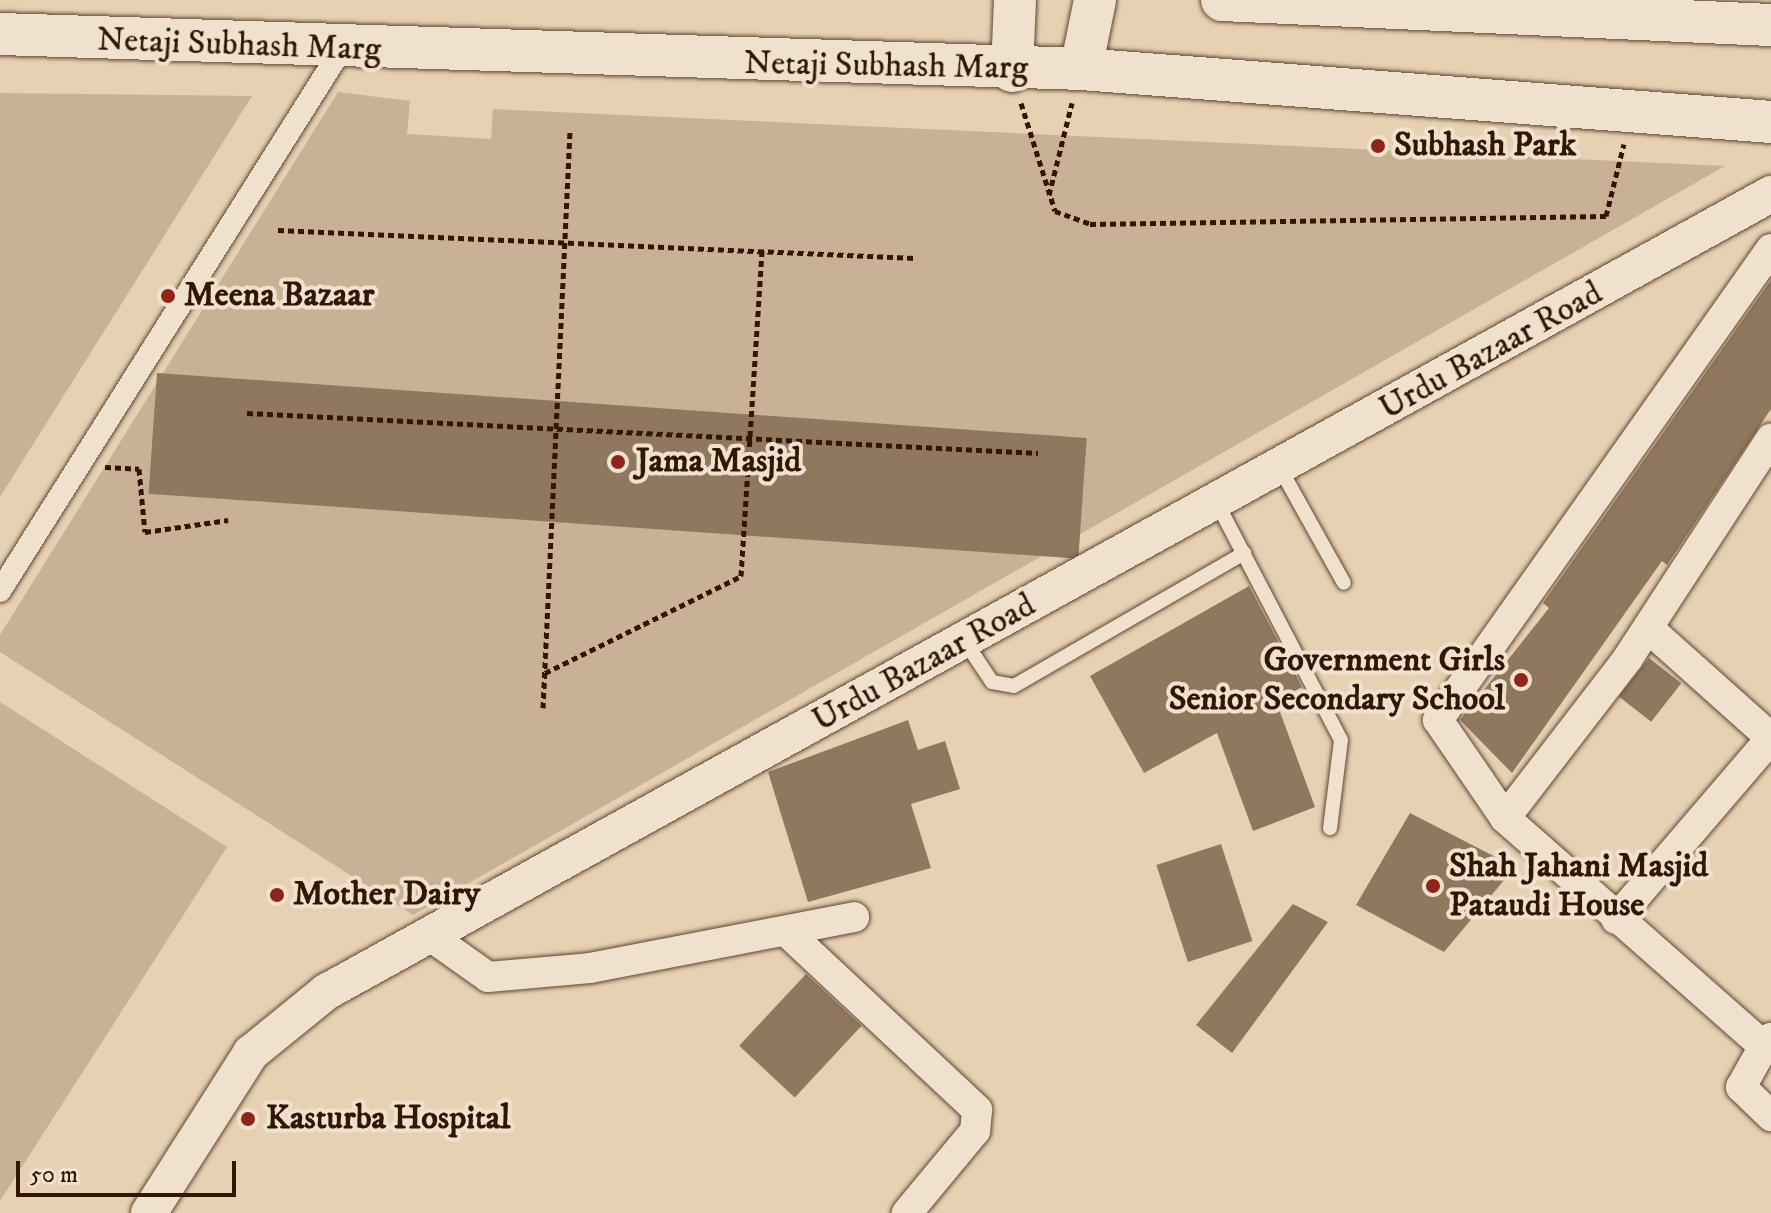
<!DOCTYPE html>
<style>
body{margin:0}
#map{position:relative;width:1771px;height:1213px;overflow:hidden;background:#e6d1b3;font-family:"IM FELL DW Pica",serif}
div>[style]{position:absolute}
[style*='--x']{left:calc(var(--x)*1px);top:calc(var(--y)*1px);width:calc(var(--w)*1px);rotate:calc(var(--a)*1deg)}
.green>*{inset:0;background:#c8b195}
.building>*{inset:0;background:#90785f;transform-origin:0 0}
.path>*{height:5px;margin-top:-2.5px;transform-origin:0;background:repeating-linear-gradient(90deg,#331705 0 6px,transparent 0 10px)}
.roads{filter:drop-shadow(0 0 2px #604630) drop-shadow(0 0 2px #604630)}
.service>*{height:14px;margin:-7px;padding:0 7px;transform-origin:7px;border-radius:7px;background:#efe1ce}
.pedestrian>*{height:22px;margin:-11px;padding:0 11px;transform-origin:11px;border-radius:11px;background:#efe1ce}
.minor>*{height:30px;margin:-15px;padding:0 15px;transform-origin:15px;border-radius:15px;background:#efe1ce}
.tertiary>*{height:36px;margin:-18px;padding:0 18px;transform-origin:18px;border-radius:18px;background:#efe1ce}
.secondary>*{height:42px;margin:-21px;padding:0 21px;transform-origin:21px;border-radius:21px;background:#efe1ce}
.dots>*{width:22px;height:22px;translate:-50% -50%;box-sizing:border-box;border:4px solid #efe1ce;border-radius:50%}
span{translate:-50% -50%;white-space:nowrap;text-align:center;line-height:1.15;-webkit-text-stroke:8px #efe1ce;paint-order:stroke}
.street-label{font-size:34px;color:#331705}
.poi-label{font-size:34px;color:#331705;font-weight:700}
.left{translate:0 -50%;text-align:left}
.right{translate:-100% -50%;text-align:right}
.scale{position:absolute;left:16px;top:1161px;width:220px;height:36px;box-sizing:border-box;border:4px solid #331705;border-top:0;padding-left:10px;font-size:24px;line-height:28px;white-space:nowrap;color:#331705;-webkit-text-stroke:6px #efe1ce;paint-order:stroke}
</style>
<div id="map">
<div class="green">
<div style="clip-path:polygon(338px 92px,410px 101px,407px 134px,491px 139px,493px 109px,1725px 166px,413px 915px,0 652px,0 635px)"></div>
<div style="clip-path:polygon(0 93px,252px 96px,0 497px)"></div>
<div style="clip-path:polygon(0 702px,227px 847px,0 1201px)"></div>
</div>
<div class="building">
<div style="clip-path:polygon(1771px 280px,1771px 409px,1667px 565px,1662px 561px,1512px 773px,1460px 720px,1549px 608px,1543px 603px)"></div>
<div style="left:157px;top:373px;width:932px;height:121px;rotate:4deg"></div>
<div style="clip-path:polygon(1249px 586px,1302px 687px,1276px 701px,1315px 807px,1253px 831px,1217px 733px,1144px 773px,1090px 676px)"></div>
<div style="left:1649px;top:658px;width:41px;height:49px;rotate:38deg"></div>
<div style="clip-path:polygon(908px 720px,918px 750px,945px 741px,960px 789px,911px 804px,931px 868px,808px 902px,768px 772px)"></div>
<div style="clip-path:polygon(1410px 813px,1515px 867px,1444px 952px,1356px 905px)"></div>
<div style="left:1221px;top:844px;width:102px;height:68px;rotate:72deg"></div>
<div style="clip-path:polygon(1293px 904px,1328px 922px,1232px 1053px,1196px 1025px)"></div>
<div style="left:806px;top:974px;width:76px;height:98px;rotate:43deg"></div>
</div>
<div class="path">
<div style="--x:1021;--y:103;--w:113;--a:72.5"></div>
<div style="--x:1055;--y:211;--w:37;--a:20"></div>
<div style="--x:1090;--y:224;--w:516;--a:-0.89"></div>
<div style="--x:1606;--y:216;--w:74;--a:-76"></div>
<div style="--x:1049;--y:195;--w:95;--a:-76"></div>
<div style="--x:278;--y:230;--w:638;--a:2.52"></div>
<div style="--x:247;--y:413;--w:792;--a:2.89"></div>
<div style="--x:105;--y:467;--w:34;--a:3"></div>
<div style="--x:139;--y:469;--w:63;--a:84.6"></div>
<div style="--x:145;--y:532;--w:84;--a:-8.2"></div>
<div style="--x:545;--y:673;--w:219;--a:-26.3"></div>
<div style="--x:741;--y:576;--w:326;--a:-86.3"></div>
<div style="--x:543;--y:708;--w:577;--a:-87.32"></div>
</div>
<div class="roads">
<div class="service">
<div style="--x:1281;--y:470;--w:129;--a:60.9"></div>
<div style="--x:1217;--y:503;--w:267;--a:62.4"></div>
<div style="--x:1341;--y:740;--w:89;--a:97.1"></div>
<div style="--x:964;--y:640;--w:50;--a:56.3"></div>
<div style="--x:992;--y:682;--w:22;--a:10"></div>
<div style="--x:1014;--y:686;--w:266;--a:-30"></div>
</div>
<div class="pedestrian">
<div style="--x:0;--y:591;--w:640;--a:-57.78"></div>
</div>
<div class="minor">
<div style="--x:1771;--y:249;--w:577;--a:125.26"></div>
<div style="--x:1438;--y:720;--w:119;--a:55.6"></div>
<div style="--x:1505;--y:818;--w:345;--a:41.4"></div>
<div style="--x:1764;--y:1046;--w:11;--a:-49"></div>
<div style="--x:1648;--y:628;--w:165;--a:41.8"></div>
<div style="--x:1505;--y:818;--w:202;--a:-52.4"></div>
<div style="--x:1628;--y:658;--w:262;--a:-56.9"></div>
<div style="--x:1616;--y:919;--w:238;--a:-49.4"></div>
<div style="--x:786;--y:931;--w:262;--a:43.1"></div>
<div style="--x:977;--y:1110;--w:21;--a:95"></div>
<div style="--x:975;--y:1131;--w:107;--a:129.7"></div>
<div style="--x:433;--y:938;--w:67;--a:35.3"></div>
<div style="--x:488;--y:977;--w:102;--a:-5"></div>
<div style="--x:590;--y:968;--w:269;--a:-10.9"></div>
<div style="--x:1764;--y:1046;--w:47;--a:119.3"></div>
<div style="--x:1741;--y:1087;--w:42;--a:44"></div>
</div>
<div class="tertiary">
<div style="--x:149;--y:1213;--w:190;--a:-57.5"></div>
<div style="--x:251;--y:1053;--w:97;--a:-39.1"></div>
<div style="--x:326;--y:992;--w:1651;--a:-28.91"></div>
</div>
<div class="secondary">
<div style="--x:1222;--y:0;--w:550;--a:2.61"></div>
<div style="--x:0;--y:34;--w:1082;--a:1.85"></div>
<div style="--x:1081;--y:69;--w:692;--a:4.39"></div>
<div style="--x:1081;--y:69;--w:70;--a:-78.5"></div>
<div style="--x:1012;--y:71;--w:71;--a:-87.6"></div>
</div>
</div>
<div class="dots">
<div style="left:1378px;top:146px;background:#8f2418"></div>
<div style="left:168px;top:296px;background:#8f2418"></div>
<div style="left:618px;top:462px;background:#8f2418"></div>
<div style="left:1521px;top:680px;background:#8f2418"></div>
<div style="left:1433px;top:886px;background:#8f2418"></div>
<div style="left:277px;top:895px;background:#8f2418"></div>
<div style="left:248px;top:1119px;background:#8f2418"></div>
</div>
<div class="street-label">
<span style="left:239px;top:45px;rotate:2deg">Netaji Subhash Marg</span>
<span style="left:886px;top:66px;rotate:1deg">Netaji Subhash Marg</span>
<span style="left:1491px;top:351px;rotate:-29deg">Urdu Bazaar Road</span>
<span style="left:924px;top:663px;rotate:-29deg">Urdu Bazaar Road</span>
</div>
<div class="poi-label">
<span class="left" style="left:1394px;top:146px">Subhash Park</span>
<span class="left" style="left:184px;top:296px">Meena Bazaar</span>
<span class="left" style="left:636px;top:462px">Jama Masjid</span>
<span class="right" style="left:1505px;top:680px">Government Girls<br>Senior Secondary School</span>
<span class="left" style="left:1449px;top:886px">Shah Jahani Masjid<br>Pataudi House</span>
<span class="left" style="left:293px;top:895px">Mother Dairy</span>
<span class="left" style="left:266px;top:1119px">Kasturba Hospital</span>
</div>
<div class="scale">50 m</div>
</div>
